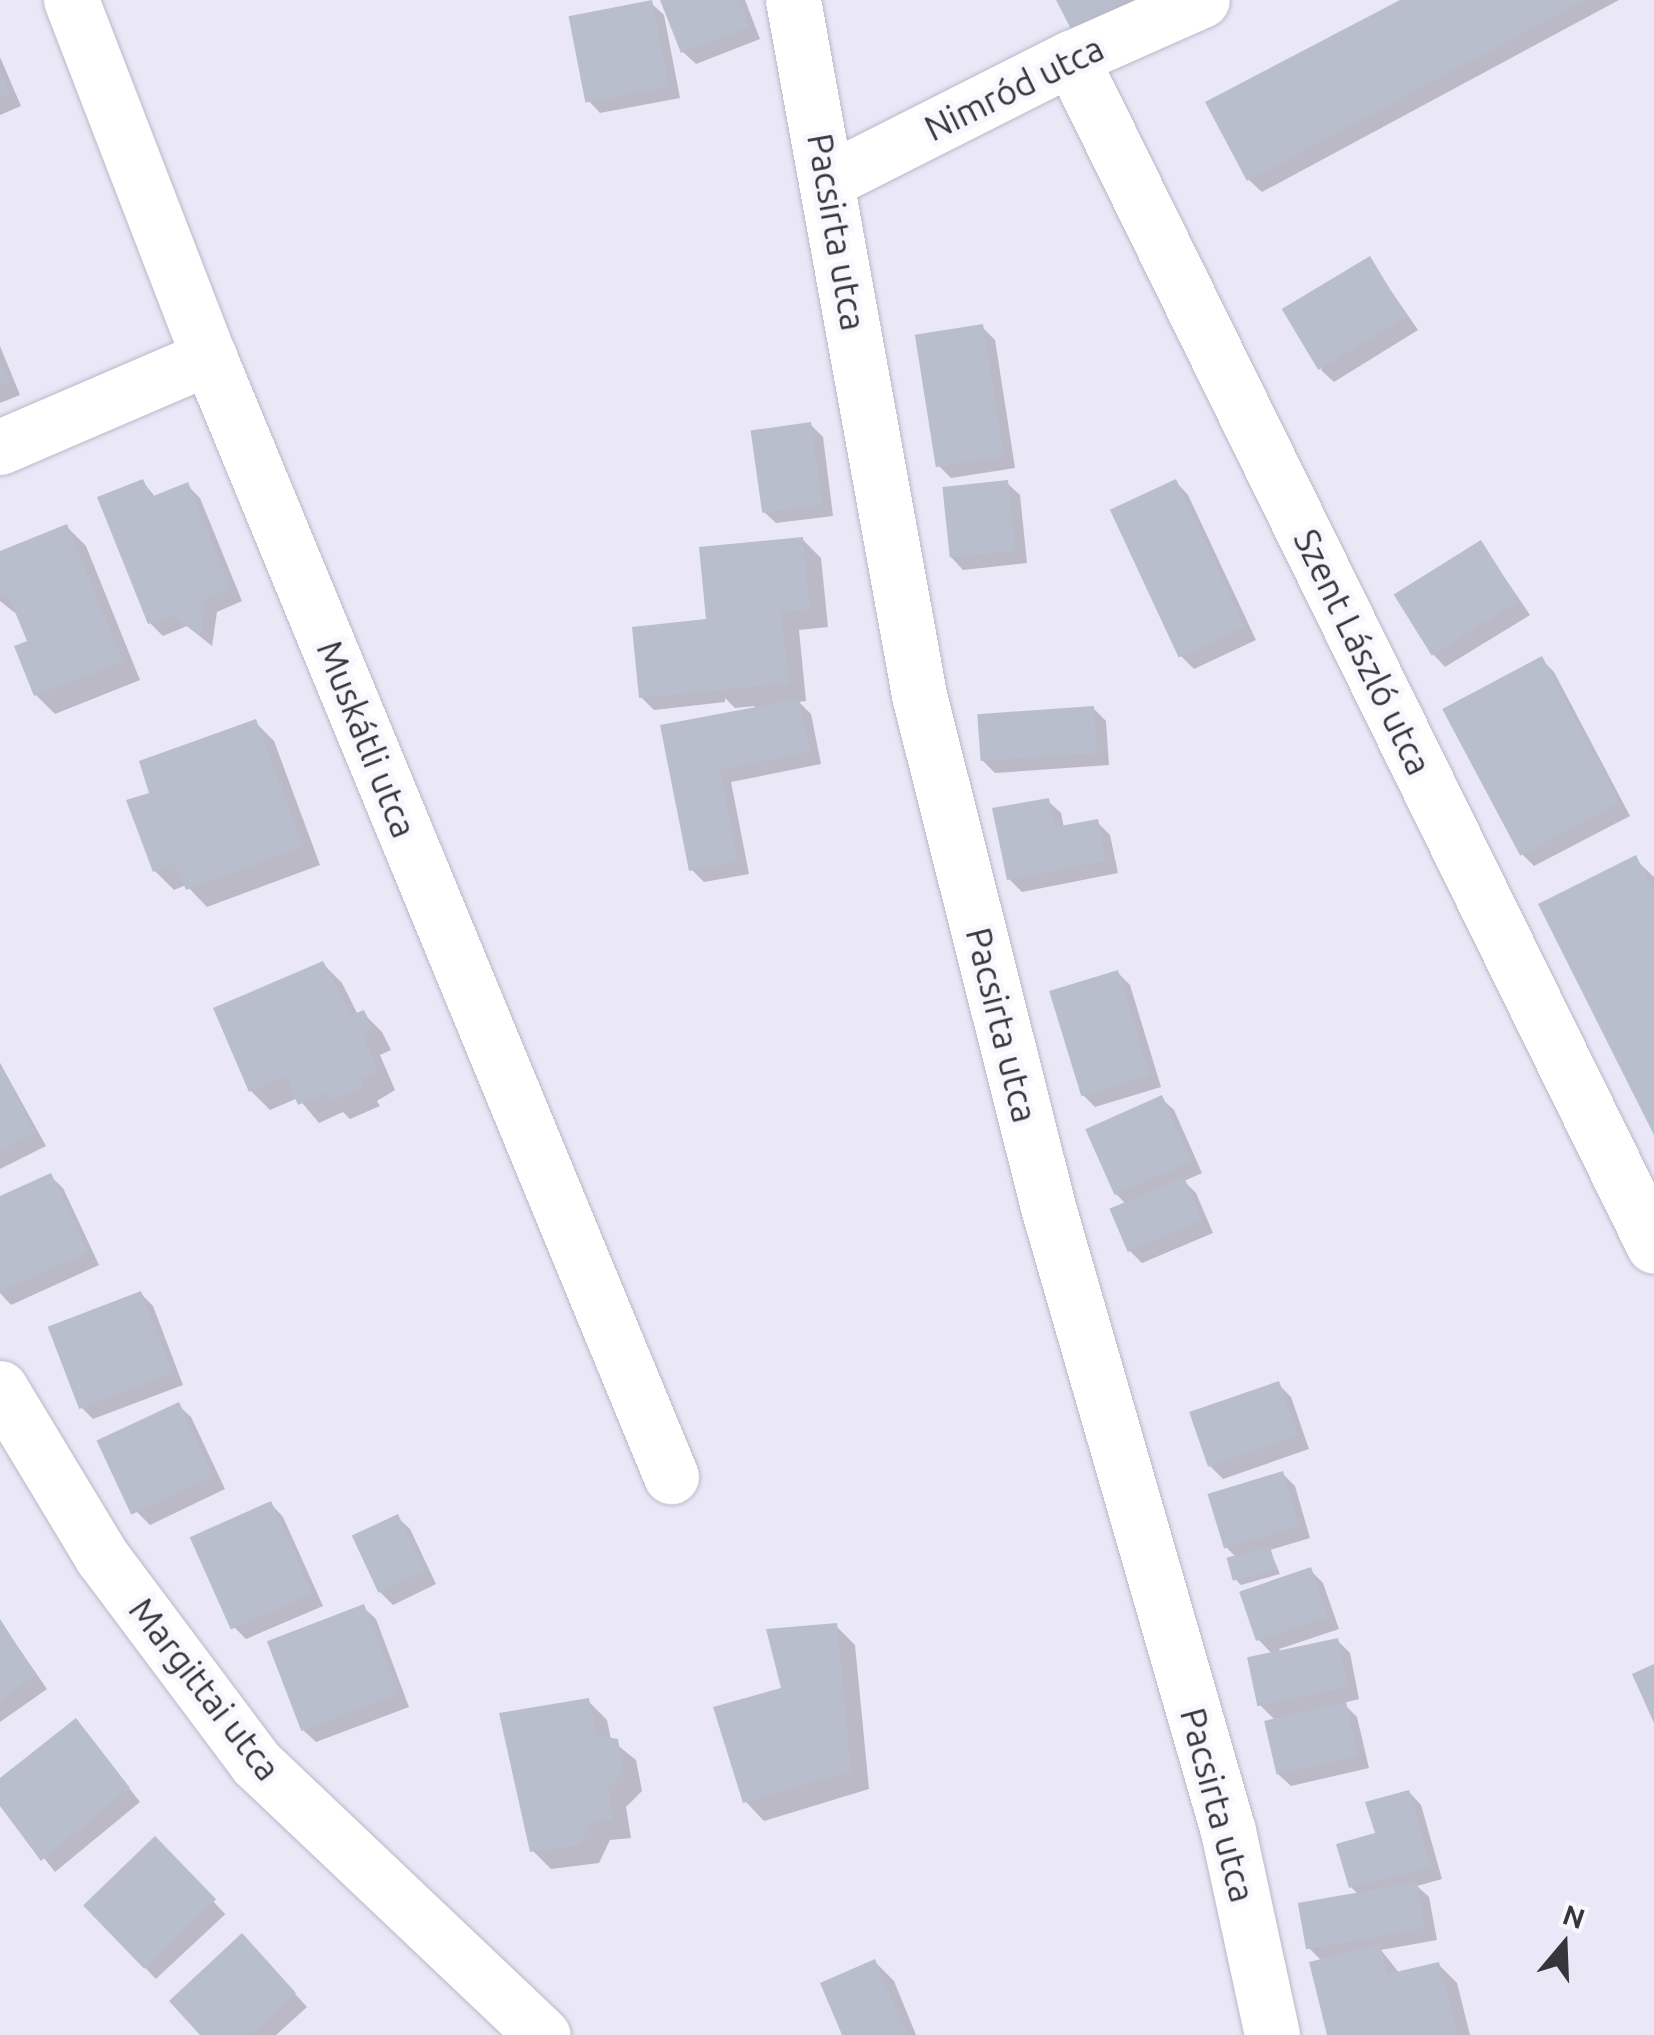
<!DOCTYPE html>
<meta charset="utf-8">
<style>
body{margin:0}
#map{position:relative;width:1654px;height:2035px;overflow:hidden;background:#eae8f7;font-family:Ubuntu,sans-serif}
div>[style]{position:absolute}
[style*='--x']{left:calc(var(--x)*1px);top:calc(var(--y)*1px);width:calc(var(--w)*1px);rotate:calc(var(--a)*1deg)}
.shadow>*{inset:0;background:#0003;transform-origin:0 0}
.building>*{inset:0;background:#b8becc;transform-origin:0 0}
.roads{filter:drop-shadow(0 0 2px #bab8c7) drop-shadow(0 0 2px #bab8c7)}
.street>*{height:55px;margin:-27.5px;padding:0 27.5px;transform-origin:27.5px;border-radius:27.5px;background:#fff}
span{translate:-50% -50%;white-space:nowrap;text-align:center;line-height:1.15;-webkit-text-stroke:10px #f7f7fd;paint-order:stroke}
.street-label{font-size:35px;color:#36353b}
.north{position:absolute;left:1514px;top:1895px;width:100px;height:100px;-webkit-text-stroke:8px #f7f7fd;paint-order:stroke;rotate:19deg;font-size:28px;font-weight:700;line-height:40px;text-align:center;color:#36353b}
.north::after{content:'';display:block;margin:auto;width:35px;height:45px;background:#36353b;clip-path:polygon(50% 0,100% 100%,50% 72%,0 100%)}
</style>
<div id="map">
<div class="shadow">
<div style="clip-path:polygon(663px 0,745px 0,760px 39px,696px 64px,683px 52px)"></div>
<div style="clip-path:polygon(1059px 0,1155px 0,1085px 40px)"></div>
<div style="clip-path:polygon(1405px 0,1619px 0,1262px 192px,1249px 180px)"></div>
<div style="clip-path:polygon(651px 3px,664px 15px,680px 98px,600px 113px,588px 100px)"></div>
<div style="clip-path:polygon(0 57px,21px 106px,0 115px)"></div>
<div style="clip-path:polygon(1369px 259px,1418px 330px,1334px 382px,1321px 370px)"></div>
<div style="clip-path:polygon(982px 327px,995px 340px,1015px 468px,951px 478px,938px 465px)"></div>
<div style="clip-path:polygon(0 346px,20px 395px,0 403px)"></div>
<div style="clip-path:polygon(810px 424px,823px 437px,833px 516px,776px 523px,763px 511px)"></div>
<div style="clip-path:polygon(143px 482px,156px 498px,187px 485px,200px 498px,242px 601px,217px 612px,212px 646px,187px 626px,163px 636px,150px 623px)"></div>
<div style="clip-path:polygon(1176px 482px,1188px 495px,1256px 640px,1194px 669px,1181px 656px)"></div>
<div style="clip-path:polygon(1007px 483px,1020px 495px,1027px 563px,963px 570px,951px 557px)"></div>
<div style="clip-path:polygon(67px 527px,86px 546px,140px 680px,55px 714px,36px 695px,30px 642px,19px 616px,0 601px,0 553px)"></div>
<div style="clip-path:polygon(802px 539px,821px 558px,828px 627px,799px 630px,806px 701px,799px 702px,811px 714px,821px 764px,731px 782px,749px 874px,704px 882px,692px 870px,663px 727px,755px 710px,755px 706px,735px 708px,725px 698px,725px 702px,654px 710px,641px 697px,705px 622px)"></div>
<div style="clip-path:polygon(1481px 543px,1530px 615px,1445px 667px,1433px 654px)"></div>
<div style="clip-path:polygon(1541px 659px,1554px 672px,1630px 816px,1534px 866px,1522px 854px)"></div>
<div style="clip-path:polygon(1093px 708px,1106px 721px,1109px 765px,995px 773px,982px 760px)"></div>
<div style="clip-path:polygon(255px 722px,274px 741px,320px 865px,207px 907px,186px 885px,174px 890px,155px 871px,152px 794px)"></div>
<div style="clip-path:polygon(1048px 801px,1061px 813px,1064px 828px,1097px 822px,1110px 835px,1118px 873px,1022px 892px,1009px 879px)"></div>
<div style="clip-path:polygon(1635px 859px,1654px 877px,1654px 1129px)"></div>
<div style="clip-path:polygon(323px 964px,342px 983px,358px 1015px,363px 1013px,382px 1032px,391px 1050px,380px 1055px,395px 1090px,377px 1101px,380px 1106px,350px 1119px,343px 1112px,319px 1123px,298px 1098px,270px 1110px,251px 1091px)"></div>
<div style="clip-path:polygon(1117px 972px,1130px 985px,1161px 1087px,1095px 1107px,1083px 1095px)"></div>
<div style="clip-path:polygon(0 1063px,46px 1146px,0 1169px)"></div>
<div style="clip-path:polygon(1161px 1098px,1174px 1110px,1202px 1173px,1184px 1181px,1196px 1193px,1213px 1233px,1142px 1263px,1130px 1251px,1126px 1204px,1115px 1193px)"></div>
<div style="clip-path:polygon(50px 1176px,63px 1188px,99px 1265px,11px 1305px,0 1293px,0 1199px)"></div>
<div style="clip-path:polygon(140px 1293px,153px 1306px,183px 1385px,93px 1419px,80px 1406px)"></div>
<div style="clip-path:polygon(1278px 1384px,1291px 1397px,1309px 1449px,1223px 1479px,1210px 1466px)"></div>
<div style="clip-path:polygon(178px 1405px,191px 1417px,225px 1489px,150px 1525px,137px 1512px)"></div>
<div style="clip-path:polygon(1282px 1473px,1295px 1486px,1310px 1538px,1270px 1550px,1280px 1574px,1241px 1585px,1235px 1579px,1237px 1558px,1226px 1547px)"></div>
<div style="clip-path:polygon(271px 1504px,283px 1517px,323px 1606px,246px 1639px,234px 1627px)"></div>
<div style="clip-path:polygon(397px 1517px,410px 1529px,436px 1584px,393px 1605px,380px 1592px)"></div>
<div style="clip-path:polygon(1310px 1570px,1323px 1583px,1339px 1629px,1279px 1649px,1280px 1652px,1337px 1640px,1350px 1653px,1359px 1699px,1343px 1703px,1357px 1717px,1369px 1768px,1291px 1786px,1278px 1774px,1276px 1721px,1260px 1705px,1272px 1654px,1258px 1639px)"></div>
<div style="clip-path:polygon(363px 1607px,376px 1619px,409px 1707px,316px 1742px,303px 1730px)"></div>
<div style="clip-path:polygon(0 1621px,47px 1689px,0 1722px)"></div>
<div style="clip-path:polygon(836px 1626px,855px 1645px,869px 1789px,764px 1821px,746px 1802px)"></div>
<div style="clip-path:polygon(588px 1701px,607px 1720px,611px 1740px,636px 1760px,642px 1791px,626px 1807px,631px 1838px,610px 1840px,599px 1863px,551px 1869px,532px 1850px)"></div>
<div style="clip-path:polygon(76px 1721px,140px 1802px,55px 1872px,0 1802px,0 1781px)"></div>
<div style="clip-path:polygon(1409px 1792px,1421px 1805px,1442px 1879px,1417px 1886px,1429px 1897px,1437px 1940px,1381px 1950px,1400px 1974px,1438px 1964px,1457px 1983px,1470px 2035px,1329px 2035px,1323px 1962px,1308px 1947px,1358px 1894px,1351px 1887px,1378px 1835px)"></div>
<div style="left:155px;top:1839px;width:103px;height:95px;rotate:47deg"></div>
<div style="clip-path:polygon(254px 1949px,307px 2007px,276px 2035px,203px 2035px)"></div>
<div style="clip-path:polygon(875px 1962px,894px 1981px,916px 2035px,845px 2035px)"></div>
</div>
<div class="building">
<div style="left:652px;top:0;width:88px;height:85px;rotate:79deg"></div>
<div style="clip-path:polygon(660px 0,739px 0,749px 27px,681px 53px)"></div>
<div style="clip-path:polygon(1056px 0,1128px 0,1071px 29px)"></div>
<div style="clip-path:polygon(1400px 0,1585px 0,1247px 181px,1205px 102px)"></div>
<div style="clip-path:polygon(0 70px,10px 93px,0 97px)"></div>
<div style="left:1370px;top:256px;width:71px;height:103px;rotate:59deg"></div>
<div style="left:983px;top:324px;width:134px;height:69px;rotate:81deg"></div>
<div style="clip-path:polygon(0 360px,9px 382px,0 386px)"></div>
<div style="left:811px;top:422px;width:83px;height:61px;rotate:82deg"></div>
<div style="clip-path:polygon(143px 479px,151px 497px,188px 482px,231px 589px,205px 599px,200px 636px,172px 615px,148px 624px,97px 497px)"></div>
<div style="left:1176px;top:479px;width:163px;height:73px;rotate:65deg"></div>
<div style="left:1008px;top:480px;width:71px;height:66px;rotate:84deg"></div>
<div style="clip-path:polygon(67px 524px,123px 661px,34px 696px,14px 646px,27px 641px,8px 595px,0 598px,0 551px)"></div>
<div style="clip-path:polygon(803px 537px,810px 609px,781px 612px,789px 683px,639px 698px,632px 627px,706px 619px,699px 547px)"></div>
<div style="left:1481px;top:540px;width:72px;height:103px;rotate:58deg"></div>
<div style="left:1542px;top:656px;width:166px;height:113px;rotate:62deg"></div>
<div style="clip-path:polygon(799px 699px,810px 752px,720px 770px,738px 861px,689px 871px,660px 725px)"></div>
<div style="left:1094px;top:706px;width:47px;height:117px;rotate:86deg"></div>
<div style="clip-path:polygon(256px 719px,303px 846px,186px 890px,175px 864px,153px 872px,126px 800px,149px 793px,139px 761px)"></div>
<div style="clip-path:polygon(1049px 798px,1055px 827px,1098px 819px,1106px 861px,1007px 880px,992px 808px)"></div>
<div style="clip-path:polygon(1636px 855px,1654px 892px,1654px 1135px,1538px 904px)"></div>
<div style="clip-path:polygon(323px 961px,351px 1015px,364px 1010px,374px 1031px,363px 1036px,378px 1070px,360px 1081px,363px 1087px,329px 1102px,326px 1093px,298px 1105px,286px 1076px,249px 1092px,213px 1008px)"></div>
<div style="left:1118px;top:970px;width:110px;height:72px;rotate:73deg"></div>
<div style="clip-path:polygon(0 1063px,35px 1133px,0 1151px)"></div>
<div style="left:1162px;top:1095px;width:72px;height:84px;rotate:66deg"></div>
<div style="clip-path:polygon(51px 1173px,88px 1252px,0 1292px,0 1196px)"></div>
<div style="left:1184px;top:1177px;width:47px;height:81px;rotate:67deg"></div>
<div style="left:141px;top:1291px;width:88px;height:100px;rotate:69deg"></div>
<div style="left:1279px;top:1381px;width:58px;height:95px;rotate:71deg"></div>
<div style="left:179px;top:1402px;width:82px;height:91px;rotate:65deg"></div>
<div style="left:1283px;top:1471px;width:57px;height:79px;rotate:73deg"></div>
<div style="left:271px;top:1501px;width:101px;height:89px;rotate:66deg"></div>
<div style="left:398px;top:1514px;width:63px;height:51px;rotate:65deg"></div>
<div style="left:1270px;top:1546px;width:24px;height:45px;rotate:75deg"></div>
<div style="left:1311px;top:1567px;width:52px;height:76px;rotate:71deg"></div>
<div style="left:364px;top:1604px;width:96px;height:104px;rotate:69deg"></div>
<div style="clip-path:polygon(0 1619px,36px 1675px,0 1701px)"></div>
<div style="clip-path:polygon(837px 1623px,851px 1771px,743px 1803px,713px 1707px,781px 1688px,766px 1629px)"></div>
<div style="left:1338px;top:1638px;width:50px;height:93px;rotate:78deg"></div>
<div style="clip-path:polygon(1654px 1664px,1654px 1723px,1632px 1674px)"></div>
<div style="clip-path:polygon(589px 1698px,596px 1735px,618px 1739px,624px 1772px,608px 1788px,613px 1820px,591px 1822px,581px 1845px,530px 1852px,499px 1713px)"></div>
<div style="left:1346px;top:1702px;width:55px;height:84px;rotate:77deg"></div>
<div style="clip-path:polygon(76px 1718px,130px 1788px,41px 1861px,0 1806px,0 1778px)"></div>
<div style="clip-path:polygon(1409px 1790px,1431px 1867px,1349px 1888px,1336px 1844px,1375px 1833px,1365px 1802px)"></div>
<div style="left:155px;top:1836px;width:88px;height:100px;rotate:46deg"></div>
<div style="left:1417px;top:1882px;width:47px;height:121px;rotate:80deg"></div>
<div style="clip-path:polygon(242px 1933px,296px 1993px,250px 2035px,200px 2035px,169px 2001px)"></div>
<div style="clip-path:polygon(1380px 1945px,1387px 1974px,1439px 1962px,1457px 2035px,1327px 2035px,1309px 1962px)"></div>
<div style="clip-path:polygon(875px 1959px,907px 2035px,842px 2035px,820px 1983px)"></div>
</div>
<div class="roads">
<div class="street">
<div style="--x:71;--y:0;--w:383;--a:68.9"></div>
<div style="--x:209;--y:357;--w:1211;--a:67.57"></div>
<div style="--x:793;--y:0;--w:706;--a:79.72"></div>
<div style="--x:919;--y:695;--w:528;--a:75.86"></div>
<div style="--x:1048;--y:1207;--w:649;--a:73.91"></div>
<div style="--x:1228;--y:1831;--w:209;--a:77.8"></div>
<div style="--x:1071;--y:58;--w:1323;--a:63.86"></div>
<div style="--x:829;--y:180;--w:271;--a:-26.8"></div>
<div style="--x:1071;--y:58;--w:143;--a:-23.9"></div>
<div style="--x:0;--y:447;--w:228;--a:-23.3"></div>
<div style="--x:0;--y:1388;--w:197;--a:58.9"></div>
<div style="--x:102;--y:1557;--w:257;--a:53.2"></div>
<div style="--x:256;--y:1763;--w:395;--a:43.5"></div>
</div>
</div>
<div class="street-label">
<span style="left:1014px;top:88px;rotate:-26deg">Nimród utca</span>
<span style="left:837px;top:232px;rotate:80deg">Pacsirta utca</span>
<span style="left:1363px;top:652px;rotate:64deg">Szent László utca</span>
<span style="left:367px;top:739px;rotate:68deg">Muskátli utca</span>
<span style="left:1002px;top:1025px;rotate:76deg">Pacsirta utca</span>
<span style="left:205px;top:1689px;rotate:52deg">Margittai utca</span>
<span style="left:1218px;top:1805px;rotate:75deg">Pacsirta utca</span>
</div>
<div class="north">N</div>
</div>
